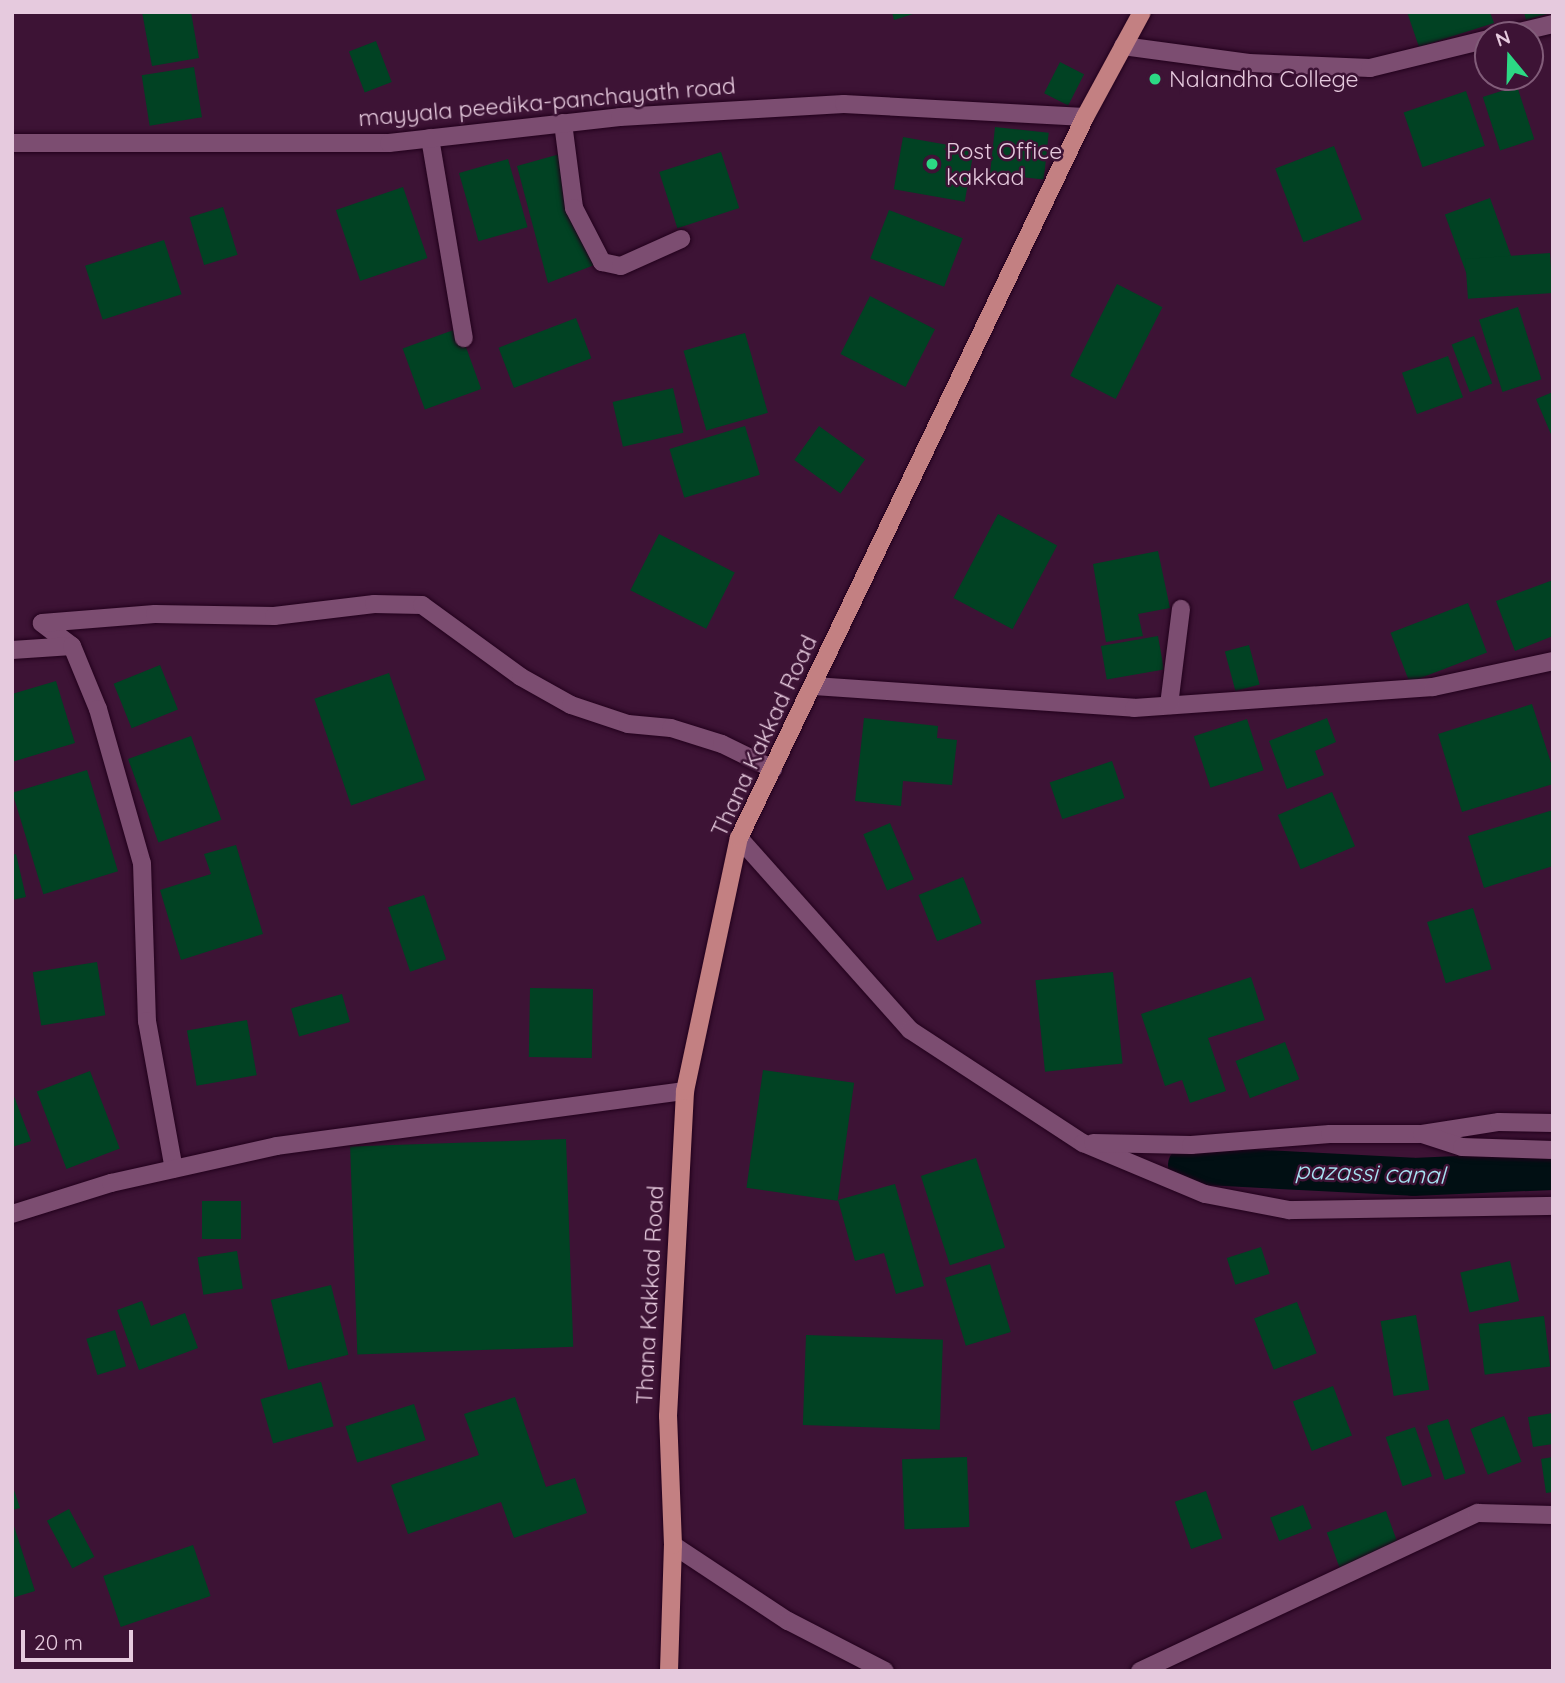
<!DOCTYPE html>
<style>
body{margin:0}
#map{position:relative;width:1565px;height:1683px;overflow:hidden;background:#3d1335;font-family:Quicksand,sans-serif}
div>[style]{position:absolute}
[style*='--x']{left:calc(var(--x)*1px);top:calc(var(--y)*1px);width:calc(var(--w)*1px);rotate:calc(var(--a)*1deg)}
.canal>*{height:38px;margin:-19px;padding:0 19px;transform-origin:19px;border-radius:19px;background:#010f13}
.building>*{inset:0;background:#014223;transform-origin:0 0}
.roads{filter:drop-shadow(0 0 2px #22001c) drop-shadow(0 0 2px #22001c)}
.minor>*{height:18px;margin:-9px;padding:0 9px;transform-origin:9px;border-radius:9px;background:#7c4d71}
.major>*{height:18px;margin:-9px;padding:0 9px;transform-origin:9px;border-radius:9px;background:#c38082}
.dots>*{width:19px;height:19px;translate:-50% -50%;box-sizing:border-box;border:4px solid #3d1335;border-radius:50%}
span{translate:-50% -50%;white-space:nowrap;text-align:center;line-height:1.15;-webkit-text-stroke:5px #3d1335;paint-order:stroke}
.poi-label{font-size:23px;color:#e6cade}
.left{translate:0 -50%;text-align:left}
.street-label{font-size:23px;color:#e6cade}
.water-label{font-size:24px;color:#a8e4f3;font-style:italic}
.frame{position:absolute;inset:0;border:14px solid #e6cade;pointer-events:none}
.north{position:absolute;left:1474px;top:21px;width:70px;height:70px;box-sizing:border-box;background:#3d1335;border:2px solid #815c79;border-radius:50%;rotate:341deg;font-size:19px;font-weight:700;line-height:28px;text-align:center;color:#e6cade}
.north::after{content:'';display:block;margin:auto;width:24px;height:32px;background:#2cd884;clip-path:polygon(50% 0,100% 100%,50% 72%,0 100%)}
.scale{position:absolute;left:21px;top:1630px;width:112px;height:32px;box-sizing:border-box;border:4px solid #e6cade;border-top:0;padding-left:9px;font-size:21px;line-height:24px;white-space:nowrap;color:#e6cade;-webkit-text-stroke:5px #3d1335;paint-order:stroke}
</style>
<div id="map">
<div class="canal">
<div style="--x:1187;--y:1165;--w:226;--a:3"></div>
<div style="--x:1413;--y:1177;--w:140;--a:-2.5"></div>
</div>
<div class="building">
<div style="clip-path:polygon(142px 12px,191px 12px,199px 58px,152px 66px)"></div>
<div style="clip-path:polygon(892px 12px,916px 12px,916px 13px,894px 20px)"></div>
<div style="clip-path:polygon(1407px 12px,1490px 12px,1494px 23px,1419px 47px)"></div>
<div style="clip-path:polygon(1524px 12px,1551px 12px,1551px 13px,1526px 20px)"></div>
<div style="left:376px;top:41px;width:44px;height:29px;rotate:69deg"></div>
<div style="left:1060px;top:62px;width:27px;height:35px;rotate:27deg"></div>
<div style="left:194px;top:67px;width:51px;height:53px;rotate:81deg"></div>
<div style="left:1517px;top:86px;width:56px;height:36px;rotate:72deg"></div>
<div style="left:1466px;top:91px;width:58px;height:66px;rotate:71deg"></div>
<div style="left:995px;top:127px;width:54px;height:47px;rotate:6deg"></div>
<div style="left:903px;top:137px;width:72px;height:53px;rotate:10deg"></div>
<div style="left:1334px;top:146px;width:79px;height:63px;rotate:69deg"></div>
<div style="left:721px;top:152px;width:59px;height:65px;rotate:72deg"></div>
<div style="clip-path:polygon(560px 154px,602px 262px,548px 283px,517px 166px)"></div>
<div style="left:508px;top:159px;width:71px;height:51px;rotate:74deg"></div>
<div style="left:403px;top:187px;width:75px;height:71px;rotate:71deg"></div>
<div style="left:1490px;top:198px;width:63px;height:48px;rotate:70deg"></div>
<div style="left:223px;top:207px;width:50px;height:35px;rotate:73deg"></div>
<div style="left:889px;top:210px;width:79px;height:52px;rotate:21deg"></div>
<div style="left:164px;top:240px;width:57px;height:83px;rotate:72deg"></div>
<div style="left:1550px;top:253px;width:40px;height:85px;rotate:86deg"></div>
<div style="left:1117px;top:284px;width:51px;height:103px;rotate:27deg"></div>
<div style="left:870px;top:296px;width:73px;height:65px;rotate:27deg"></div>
<div style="left:1518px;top:307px;width:76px;height:41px;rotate:72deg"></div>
<div style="left:576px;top:318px;width:43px;height:83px;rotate:69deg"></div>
<div style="left:459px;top:328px;width:65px;height:60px;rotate:70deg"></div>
<div style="left:745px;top:333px;width:83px;height:64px;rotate:74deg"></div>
<div style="left:1474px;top:336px;width:51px;height:24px;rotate:69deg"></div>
<div style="left:1448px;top:356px;width:44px;height:49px;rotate:70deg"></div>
<div style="left:673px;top:388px;width:46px;height:62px;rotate:77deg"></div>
<div style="clip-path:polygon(1553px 392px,1553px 439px,1536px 399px)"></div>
<div style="left:745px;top:426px;width:51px;height:79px;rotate:73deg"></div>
<div style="left:819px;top:426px;width:57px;height:42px;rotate:36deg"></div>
<div style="left:998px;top:514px;width:67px;height:95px;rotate:28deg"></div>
<div style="left:659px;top:534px;width:85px;height:63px;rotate:27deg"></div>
<div style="clip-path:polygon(1158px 551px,1170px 608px,1138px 614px,1143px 636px,1106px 642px,1093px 564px)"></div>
<div style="clip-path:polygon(1553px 580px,1553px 636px,1515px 651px,1496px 601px)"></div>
<div style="left:1468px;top:603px;width:53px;height:83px;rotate:69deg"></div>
<div style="left:1158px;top:636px;width:34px;height:58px;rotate:80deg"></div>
<div style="left:1249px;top:645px;width:41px;height:25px;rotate:75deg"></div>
<div style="left:160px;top:665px;width:48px;height:50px;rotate:68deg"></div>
<div style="left:389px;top:673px;width:113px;height:79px;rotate:71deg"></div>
<div style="clip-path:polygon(56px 681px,75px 743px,12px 762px,12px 694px)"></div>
<div style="clip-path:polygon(1532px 704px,1553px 769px,1553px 784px,1462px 812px,1438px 734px)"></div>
<div style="clip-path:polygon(864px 718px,938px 726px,937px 738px,957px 740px,952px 785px,903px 781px,901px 806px,855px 801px)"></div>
<div style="clip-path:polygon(1327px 718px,1336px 742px,1315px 751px,1324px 775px,1287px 789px,1269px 741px)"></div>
<div style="left:1247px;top:719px;width:54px;height:56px;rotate:72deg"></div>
<div style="left:191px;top:736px;width:89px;height:67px;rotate:70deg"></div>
<div style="left:1112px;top:761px;width:39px;height:66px;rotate:71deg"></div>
<div style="left:87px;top:770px;width:106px;height:78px;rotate:73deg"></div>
<div style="left:1332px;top:792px;width:59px;height:59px;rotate:67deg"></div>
<div style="clip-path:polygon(1553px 810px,1553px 866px,1484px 888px,1468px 836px)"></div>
<div style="left:890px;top:823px;width:61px;height:29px;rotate:67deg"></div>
<div style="clip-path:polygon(236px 845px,263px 934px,181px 960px,160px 890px,211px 874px,204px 854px)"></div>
<div style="clip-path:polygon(16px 854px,26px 897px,12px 900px,12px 855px)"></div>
<div style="left:963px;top:877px;width:50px;height:48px;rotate:68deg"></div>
<div style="left:424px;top:895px;width:68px;height:38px;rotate:71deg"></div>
<div style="left:1473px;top:908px;width:64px;height:48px;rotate:73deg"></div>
<div style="left:97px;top:962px;width:54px;height:65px;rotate:81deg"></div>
<div style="left:1113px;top:972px;width:92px;height:78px;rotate:84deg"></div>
<div style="clip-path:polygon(1251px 977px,1265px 1020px,1208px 1038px,1226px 1091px,1190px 1103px,1182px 1080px,1165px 1086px,1141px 1014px)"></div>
<div style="left:530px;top:988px;width:63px;height:69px;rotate:1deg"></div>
<div style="left:342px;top:994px;width:29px;height:53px;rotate:74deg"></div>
<div style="left:247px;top:1020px;width:56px;height:61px;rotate:80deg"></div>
<div style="left:1285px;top:1042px;width:40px;height:53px;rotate:69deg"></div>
<div style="left:763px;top:1070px;width:92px;height:119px;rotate:8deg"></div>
<div style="left:90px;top:1071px;width:83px;height:57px;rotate:69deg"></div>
<div style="clip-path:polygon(12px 1091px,31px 1141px,12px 1147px)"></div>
<div style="left:566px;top:1139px;width:208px;height:216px;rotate:88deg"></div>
<div style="left:976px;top:1158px;width:94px;height:58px;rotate:72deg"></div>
<div style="clip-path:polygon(895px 1184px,924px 1286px,896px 1294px,884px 1253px,855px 1261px,838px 1200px)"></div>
<div style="left:202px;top:1201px;width:39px;height:38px"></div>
<div style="left:1261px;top:1247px;width:28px;height:36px;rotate:72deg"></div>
<div style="left:237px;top:1251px;width:38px;height:40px;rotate:81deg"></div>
<div style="left:1510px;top:1261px;width:41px;height:51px;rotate:77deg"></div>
<div style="left:990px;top:1264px;width:71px;height:47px;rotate:73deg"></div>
<div style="left:331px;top:1285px;width:72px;height:62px;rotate:76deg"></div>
<div style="clip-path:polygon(142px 1301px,151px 1326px,185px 1313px,198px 1348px,139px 1370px,117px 1310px)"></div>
<div style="left:1297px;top:1302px;width:55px;height:46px;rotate:69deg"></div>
<div style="left:1416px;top:1315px;width:76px;height:36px;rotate:80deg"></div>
<div style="left:1544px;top:1316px;width:51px;height:66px;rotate:83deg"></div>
<div style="left:115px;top:1330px;width:38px;height:30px;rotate:73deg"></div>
<div style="left:806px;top:1335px;width:137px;height:90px;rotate:2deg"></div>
<div style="left:321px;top:1382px;width:46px;height:63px;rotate:74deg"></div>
<div style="left:1333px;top:1386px;width:53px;height:43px;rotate:69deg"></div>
<div style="clip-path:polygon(515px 1397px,546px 1487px,575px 1478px,587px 1513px,514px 1538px,501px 1502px,408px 1534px,391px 1485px,479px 1455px,464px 1414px)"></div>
<div style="left:414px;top:1404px;width:38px;height:72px;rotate:72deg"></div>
<div style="clip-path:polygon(1553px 1413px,1553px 1444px,1533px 1447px,1528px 1417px)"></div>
<div style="left:1504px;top:1416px;width:49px;height:36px;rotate:69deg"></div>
<div style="left:1448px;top:1419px;width:57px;height:22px;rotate:72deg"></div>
<div style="left:1415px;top:1427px;width:52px;height:31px;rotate:71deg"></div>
<div style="left:967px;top:1457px;width:70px;height:65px;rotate:88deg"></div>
<div style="clip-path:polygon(1553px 1457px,1553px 1492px,1546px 1493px,1541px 1459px)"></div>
<div style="clip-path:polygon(12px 1484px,20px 1508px,12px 1510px)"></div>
<div style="left:1206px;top:1491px;width:50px;height:33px;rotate:71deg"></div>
<div style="left:1303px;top:1505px;width:25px;height:35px;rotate:69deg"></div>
<div style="left:69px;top:1509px;width:54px;height:25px;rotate:62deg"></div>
<div style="left:1386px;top:1511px;width:38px;height:63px;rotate:70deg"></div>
<div style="clip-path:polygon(13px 1523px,35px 1591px,12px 1598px,12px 1524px)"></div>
<div style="left:193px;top:1545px;width:54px;height:95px;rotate:71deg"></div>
</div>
<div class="roads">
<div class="minor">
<div style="--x:1507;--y:35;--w:47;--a:-13.4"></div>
<div style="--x:1123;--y:46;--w:127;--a:7.7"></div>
<div style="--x:1249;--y:63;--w:121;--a:2.4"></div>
<div style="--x:1370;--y:68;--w:122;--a:-13.8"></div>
<div style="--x:563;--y:123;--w:86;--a:82.6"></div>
<div style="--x:574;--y:208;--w:61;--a:62.6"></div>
<div style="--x:602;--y:262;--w:19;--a:12"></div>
<div style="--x:621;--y:266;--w:66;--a:-24.2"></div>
<div style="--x:430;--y:138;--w:203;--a:80.4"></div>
<div style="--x:12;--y:143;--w:377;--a:0"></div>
<div style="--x:389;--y:143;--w:232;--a:-6.4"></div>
<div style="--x:620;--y:117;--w:224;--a:-3.3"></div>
<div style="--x:844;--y:104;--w:241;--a:3.1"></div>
<div style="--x:72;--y:646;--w:38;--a:-143"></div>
<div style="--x:42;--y:623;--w:113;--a:-4.6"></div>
<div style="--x:155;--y:614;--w:119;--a:1"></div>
<div style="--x:274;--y:616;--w:101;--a:-6.8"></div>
<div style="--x:374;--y:604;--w:48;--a:1.2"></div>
<div style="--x:422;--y:605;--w:122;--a:36"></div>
<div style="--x:521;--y:677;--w:57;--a:29.2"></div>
<div style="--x:571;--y:705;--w:60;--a:18.4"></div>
<div style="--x:628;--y:724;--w:43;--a:5.3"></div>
<div style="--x:671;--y:728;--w:53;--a:17.4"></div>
<div style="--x:722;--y:744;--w:57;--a:26.1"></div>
<div style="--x:12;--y:650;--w:60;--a:-3.8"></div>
<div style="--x:72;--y:646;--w:68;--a:67.6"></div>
<div style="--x:98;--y:709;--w:160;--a:74.1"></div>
<div style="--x:142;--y:863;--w:158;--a:88.2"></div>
<div style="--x:147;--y:1021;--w:150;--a:79.7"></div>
<div style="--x:814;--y:686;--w:321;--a:3.9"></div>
<div style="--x:1134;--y:708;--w:300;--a:-4"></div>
<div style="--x:1433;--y:687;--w:123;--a:-12.2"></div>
<div style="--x:1169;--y:705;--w:97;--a:-82.9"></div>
<div style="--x:739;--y:838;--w:257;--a:48.3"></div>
<div style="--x:910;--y:1030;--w:207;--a:33.2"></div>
<div style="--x:1083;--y:1143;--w:132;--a:22.7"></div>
<div style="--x:1205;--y:1194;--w:86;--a:10.8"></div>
<div style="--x:1289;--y:1210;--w:264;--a:-0.9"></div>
<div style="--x:1422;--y:1134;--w:78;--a:-8.9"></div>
<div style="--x:1499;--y:1122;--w:54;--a:1.1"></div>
<div style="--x:1093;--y:1143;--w:98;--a:1.2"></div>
<div style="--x:1191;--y:1145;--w:139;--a:-4.5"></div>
<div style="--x:1330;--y:1134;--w:92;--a:0"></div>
<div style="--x:1422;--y:1134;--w:42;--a:18"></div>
<div style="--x:1462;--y:1147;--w:91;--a:1.9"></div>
<div style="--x:12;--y:1214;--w:104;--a:-17.4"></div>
<div style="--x:111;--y:1183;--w:170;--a:-12.6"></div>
<div style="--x:277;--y:1146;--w:412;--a:-7.7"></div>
<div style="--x:673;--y:1545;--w:138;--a:33.5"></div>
<div style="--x:788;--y:1621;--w:109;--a:27.3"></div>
<div style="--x:1140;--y:1671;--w:373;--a:-25.1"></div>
<div style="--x:1478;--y:1513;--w:75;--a:1.5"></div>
</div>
<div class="major">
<div style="--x:669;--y:1671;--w:126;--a:-88.2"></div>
<div style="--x:673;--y:1545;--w:129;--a:-92.2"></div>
<div style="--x:668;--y:1416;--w:325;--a:-87"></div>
<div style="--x:685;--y:1091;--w:259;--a:-78"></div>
<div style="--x:739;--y:838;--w:800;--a:-64.36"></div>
<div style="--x:1085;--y:117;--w:119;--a:-61.5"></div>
</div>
</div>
<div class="dots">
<div style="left:1155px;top:79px;background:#2cd884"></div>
<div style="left:932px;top:164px;background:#2cd884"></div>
</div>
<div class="poi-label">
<span class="left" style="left:1169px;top:79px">Nalandha College</span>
<span class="left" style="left:946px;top:164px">Post Office<br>kakkad</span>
</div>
<div class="street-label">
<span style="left:547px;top:102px;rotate:-5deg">mayyala peedika-panchayath road</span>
<span style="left:764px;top:736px;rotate:-65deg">Thana Kakkad Road</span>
<span style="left:650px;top:1295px;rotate:-87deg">Thana Kakkad Road</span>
</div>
<div class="water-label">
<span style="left:1370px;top:1173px;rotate:2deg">pazassi canal</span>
</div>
<div class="frame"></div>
<div class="north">N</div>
<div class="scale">20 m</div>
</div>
